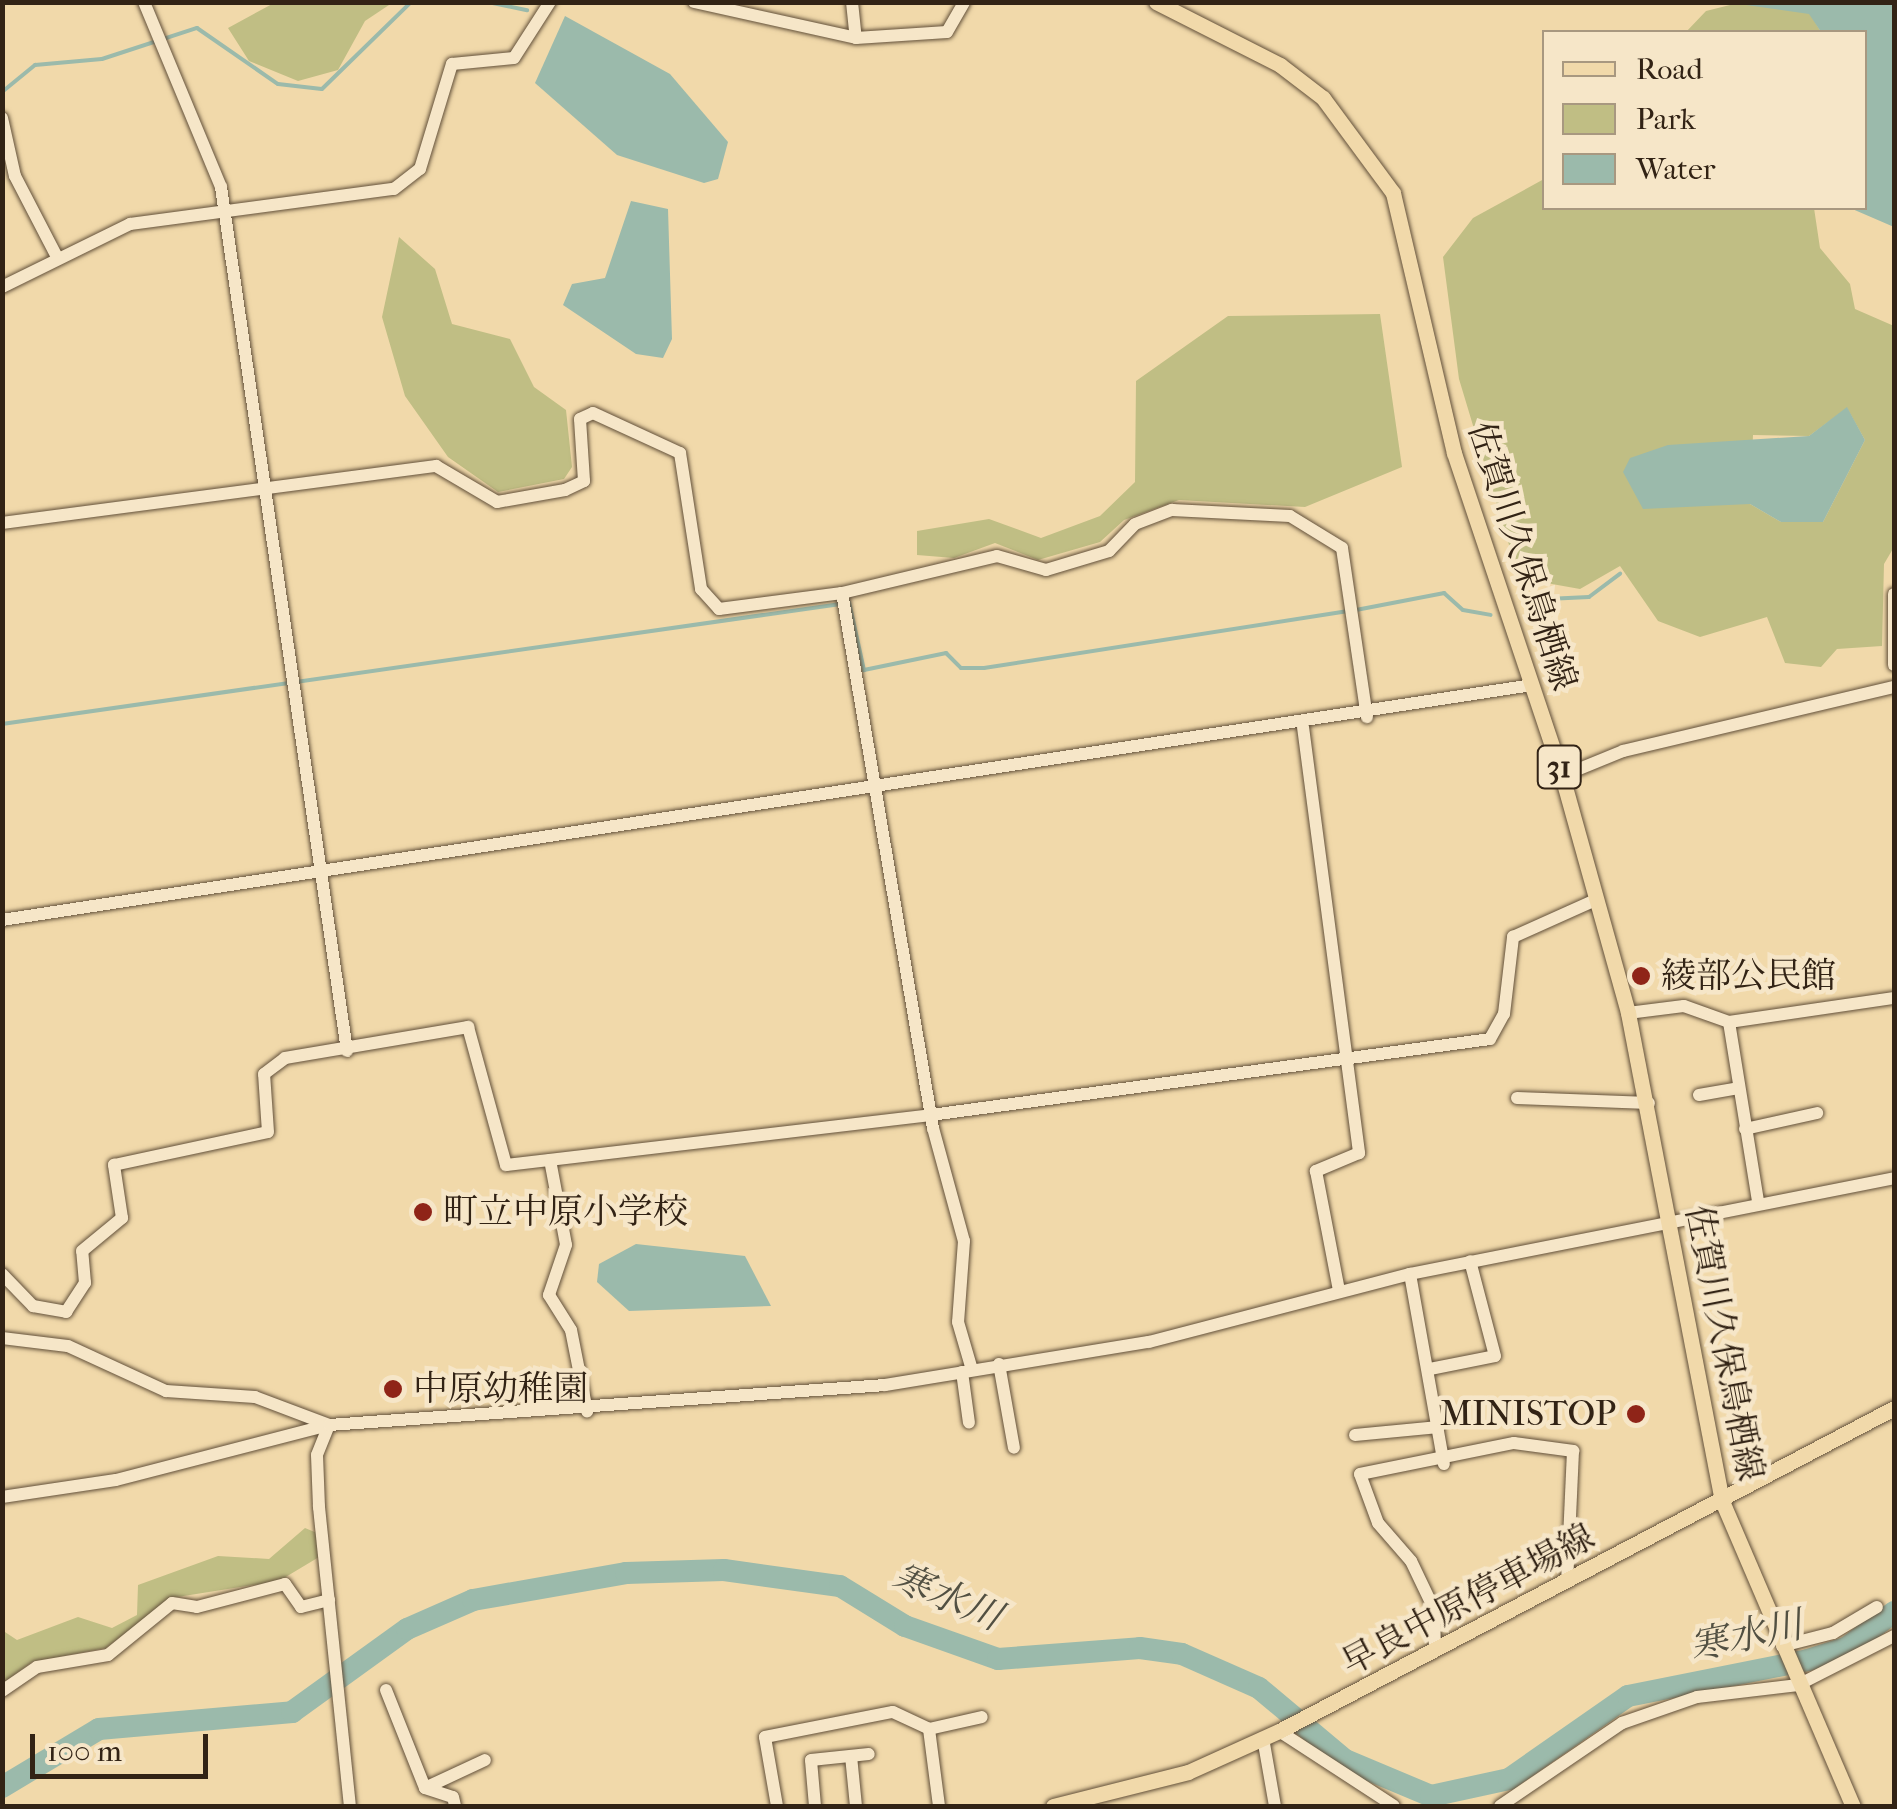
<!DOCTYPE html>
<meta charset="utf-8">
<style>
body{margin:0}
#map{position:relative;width:1897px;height:1809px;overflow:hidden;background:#f1d9aa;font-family:"IM FELL French Canon","Noto Serif JP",serif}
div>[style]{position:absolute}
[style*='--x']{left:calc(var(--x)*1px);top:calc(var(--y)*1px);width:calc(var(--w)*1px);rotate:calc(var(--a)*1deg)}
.green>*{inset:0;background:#c0be84}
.water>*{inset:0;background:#9bbaab}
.stream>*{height:4px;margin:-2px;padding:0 2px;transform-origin:2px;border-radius:2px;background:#9bbaab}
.river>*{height:22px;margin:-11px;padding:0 11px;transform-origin:11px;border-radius:11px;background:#9bbaab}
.roads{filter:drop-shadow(0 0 2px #62503a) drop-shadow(0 0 2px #62503a)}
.minor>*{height:12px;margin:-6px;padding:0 6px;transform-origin:6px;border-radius:6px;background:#f6e6c8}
.major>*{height:15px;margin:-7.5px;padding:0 7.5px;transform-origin:7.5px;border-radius:7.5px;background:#f1d9aa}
.dots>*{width:28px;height:28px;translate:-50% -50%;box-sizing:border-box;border:5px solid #f6e6c8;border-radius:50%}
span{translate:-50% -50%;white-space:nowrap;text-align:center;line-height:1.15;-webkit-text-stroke:9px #f6e6c8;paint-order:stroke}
.shield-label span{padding:2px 8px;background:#f6e6c8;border:2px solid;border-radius:8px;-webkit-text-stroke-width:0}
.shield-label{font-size:32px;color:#322315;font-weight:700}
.street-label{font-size:35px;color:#322315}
.poi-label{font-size:35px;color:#322315}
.left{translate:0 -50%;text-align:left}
.right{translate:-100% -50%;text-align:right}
.water-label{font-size:38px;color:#525042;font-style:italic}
.frame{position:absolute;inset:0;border:5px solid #322315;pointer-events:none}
.legend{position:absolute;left:1542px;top:30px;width:325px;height:180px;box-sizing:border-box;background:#f6e6c8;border:2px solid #a89880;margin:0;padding:12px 18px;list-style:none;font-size:30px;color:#322315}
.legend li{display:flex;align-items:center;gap:20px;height:50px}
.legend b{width:50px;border:2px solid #a89880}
.scale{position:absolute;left:30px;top:1734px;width:178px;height:45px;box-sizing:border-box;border:5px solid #322315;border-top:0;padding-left:12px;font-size:30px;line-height:35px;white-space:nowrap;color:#322315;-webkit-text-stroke:8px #f6e6c8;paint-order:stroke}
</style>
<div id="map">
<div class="green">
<div style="clip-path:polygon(1742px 2px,1817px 3px,1810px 14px,1821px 32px,1686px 32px,1706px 11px)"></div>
<div style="clip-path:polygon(274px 3px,274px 2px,392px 3px,365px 21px,338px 70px,298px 81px,249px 61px,228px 28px)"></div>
<div style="clip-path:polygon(evenodd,1544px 179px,1544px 208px,1814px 208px,1820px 248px,1850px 284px,1855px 309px,1894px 326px,1894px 547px,1884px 564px,1882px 646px,1837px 649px,1821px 667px,1785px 663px,1767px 617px,1700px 637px,1658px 621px,1620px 566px,1580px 589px,1519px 578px,1459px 379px,1443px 257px,1473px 218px,1544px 179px,1847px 408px,1865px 440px,1823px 522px,1781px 522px,1750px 504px,1753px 435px,1809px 436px,1847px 408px)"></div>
<div style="clip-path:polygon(399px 237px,435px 269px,452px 324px,510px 339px,534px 387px,566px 410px,572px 467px,564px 479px,498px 492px,448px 457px,405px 396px,382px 317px)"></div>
<div style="clip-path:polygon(1380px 314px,1402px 467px,1305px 507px,1179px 500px,1124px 520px,1100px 542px,1038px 560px,995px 543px,954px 558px,917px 555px,917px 531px,989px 519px,1041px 538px,1100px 516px,1135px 482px,1136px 381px,1228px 316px)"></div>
<div style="clip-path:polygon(305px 1528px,317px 1533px,319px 1557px,279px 1581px,171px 1598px,106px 1648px,32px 1662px,3px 1683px,2px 1630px,17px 1640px,78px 1617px,112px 1628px,137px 1615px,138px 1585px,218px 1556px,269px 1559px)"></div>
</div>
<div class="water">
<div style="clip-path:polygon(1732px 3px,1894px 3px,1894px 227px,1850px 208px,1864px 208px,1864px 32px,1821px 32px,1809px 14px)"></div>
<div style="clip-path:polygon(565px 16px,670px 74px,728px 142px,718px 179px,704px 183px,617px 155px,535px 83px)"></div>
<div style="clip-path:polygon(631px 201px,668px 209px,672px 339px,663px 358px,636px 354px,563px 305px,572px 284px,605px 278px)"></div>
<div style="clip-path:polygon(1847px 407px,1865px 440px,1823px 522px,1781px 522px,1750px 504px,1643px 509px,1623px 472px,1630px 458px,1668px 445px,1809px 436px)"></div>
<div style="clip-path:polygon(636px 1244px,745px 1256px,771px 1306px,629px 1311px,597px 1282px,599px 1264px)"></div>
</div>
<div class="stream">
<div style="--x:488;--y:2;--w:40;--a:12"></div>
<div style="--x:2;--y:92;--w:43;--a:-39.3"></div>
<div style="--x:35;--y:65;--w:67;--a:-5.1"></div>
<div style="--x:102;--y:59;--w:100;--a:-18.1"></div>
<div style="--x:197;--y:28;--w:98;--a:34.7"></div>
<div style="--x:278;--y:84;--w:44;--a:6.5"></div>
<div style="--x:322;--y:89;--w:124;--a:-44.3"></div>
<div style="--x:1526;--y:600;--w:63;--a:-2.7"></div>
<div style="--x:1589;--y:597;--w:39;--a:-37"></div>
<div style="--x:849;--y:602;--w:70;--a:77.6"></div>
<div style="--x:864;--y:670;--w:84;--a:-11.7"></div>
<div style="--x:946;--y:653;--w:21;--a:45"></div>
<div style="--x:961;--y:668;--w:23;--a:0"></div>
<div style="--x:984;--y:668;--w:367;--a:-8.9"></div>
<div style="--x:1356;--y:610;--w:90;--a:-10.9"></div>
<div style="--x:1444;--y:593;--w:25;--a:42"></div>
<div style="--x:1463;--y:610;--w:28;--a:10"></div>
<div style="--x:2;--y:724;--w:847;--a:-8.15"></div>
</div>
<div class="river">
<div style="--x:2;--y:1787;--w:113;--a:-30.9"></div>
<div style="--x:99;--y:1729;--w:194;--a:-5"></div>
<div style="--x:292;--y:1712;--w:142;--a:-35.8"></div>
<div style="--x:407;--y:1629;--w:72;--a:-23.7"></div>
<div style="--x:473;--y:1600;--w:155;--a:-10"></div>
<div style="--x:626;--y:1573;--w:98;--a:-1.8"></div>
<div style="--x:724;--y:1570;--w:117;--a:7.9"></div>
<div style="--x:840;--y:1586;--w:76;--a:31.6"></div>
<div style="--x:905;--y:1626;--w:99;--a:19.5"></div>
<div style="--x:998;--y:1659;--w:142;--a:-4.4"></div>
<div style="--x:1140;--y:1648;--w:42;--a:8.1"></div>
<div style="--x:1182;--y:1654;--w:84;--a:23.8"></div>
<div style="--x:1259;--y:1688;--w:112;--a:39.9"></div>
<div style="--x:1345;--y:1760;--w:93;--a:22.7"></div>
<div style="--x:1431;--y:1796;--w:80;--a:-12.3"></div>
<div style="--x:1509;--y:1779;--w:145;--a:-34.9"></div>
<div style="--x:1628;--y:1696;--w:184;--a:-11.3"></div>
<div style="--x:1808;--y:1660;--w:40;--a:-18"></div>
<div style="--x:1846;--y:1648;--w:60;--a:-36.9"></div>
</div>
<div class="roads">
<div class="minor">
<div style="--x:144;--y:2;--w:200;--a:67.4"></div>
<div style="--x:221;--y:187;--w:873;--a:81.7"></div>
<div style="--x:694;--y:2;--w:166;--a:12.5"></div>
<div style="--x:856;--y:38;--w:91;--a:-3.8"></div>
<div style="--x:947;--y:32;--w:34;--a:-60"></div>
<div style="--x:852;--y:2;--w:36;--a:84"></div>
<div style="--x:2;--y:118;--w:59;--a:77.4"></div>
<div style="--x:15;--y:176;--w:89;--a:62.6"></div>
<div style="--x:2;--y:287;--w:143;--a:-26.2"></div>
<div style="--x:130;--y:224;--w:266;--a:-7.6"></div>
<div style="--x:394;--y:189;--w:33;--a:-38"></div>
<div style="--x:420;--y:169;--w:110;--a:-73.1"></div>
<div style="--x:452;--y:64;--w:62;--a:-5.5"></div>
<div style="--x:514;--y:58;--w:67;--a:-57.3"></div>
<div style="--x:2;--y:523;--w:438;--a:-7.5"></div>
<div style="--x:436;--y:466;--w:71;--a:30.5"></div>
<div style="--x:497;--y:502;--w:69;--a:-10"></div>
<div style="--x:565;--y:490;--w:21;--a:-25"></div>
<div style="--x:584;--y:481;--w:62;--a:-93.7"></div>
<div style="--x:580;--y:419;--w:14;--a:-25"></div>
<div style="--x:593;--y:413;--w:96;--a:24.7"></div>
<div style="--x:680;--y:453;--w:138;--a:81.2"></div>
<div style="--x:701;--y:589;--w:27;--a:48"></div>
<div style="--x:719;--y:609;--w:124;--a:-7.4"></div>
<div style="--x:842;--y:593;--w:159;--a:-13.4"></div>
<div style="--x:997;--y:556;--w:51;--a:15.9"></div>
<div style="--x:1046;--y:570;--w:66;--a:-16.8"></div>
<div style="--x:1109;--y:551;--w:37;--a:-46"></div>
<div style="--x:1135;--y:524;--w:40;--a:-21"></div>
<div style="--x:1172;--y:510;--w:118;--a:2.9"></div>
<div style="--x:1290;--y:516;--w:61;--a:31.6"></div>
<div style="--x:1342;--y:548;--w:171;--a:81.6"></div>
<div style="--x:842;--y:593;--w:543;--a:80.35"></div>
<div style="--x:933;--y:1128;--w:117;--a:74.7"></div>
<div style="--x:964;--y:1241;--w:81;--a:94.2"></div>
<div style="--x:958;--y:1322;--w:50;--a:73.7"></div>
<div style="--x:1894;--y:594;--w:71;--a:90"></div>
<div style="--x:1303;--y:727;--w:430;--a:82.5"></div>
<div style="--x:1359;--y:1153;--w:47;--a:157.3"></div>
<div style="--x:1316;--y:1171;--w:122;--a:79.1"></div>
<div style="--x:1562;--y:776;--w:66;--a:-22.3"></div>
<div style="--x:1623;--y:751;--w:278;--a:-13.3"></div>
<div style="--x:2;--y:920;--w:1548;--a:-8.73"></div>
<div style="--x:1628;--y:1013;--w:56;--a:-7.1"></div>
<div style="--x:1684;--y:1006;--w:48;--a:19.6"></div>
<div style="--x:1729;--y:1022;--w:167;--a:-8.3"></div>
<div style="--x:1729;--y:1022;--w:181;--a:80.8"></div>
<div style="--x:1699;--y:1095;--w:40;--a:-10"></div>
<div style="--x:1517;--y:1098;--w:132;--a:2.2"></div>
<div style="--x:1745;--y:1129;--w:74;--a:-12.5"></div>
<div style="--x:550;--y:1160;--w:86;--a:79.3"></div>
<div style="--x:566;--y:1245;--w:53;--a:108.8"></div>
<div style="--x:549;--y:1295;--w:41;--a:57.8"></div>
<div style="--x:571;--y:1330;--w:83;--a:78.8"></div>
<div style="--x:2;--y:1274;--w:45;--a:45.9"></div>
<div style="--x:33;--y:1306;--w:34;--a:10"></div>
<div style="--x:66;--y:1312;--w:35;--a:-57"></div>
<div style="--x:85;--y:1283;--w:32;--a:-95"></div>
<div style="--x:82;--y:1251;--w:52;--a:-39.5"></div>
<div style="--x:122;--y:1218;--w:54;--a:-98.6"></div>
<div style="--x:114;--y:1165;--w:157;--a:-12.1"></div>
<div style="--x:268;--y:1132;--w:58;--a:-93.9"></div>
<div style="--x:264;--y:1074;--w:26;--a:-37"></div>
<div style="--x:285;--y:1058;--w:186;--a:-9.6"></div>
<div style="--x:468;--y:1027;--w:143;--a:74.6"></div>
<div style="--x:506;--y:1165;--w:428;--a:-6.7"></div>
<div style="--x:931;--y:1115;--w:564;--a:-7.74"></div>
<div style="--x:1490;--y:1039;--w:29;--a:-61"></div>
<div style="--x:1504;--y:1014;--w:78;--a:-83.3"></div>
<div style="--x:1513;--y:937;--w:88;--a:-24.2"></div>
<div style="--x:1410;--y:1274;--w:193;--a:79.9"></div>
<div style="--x:2;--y:1338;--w:66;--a:6.9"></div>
<div style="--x:68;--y:1346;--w:108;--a:24.7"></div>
<div style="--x:166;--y:1391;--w:89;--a:3.9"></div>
<div style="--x:255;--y:1397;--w:79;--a:20.7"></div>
<div style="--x:999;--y:1364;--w:85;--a:79.9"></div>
<div style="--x:1430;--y:1369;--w:66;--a:-11.3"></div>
<div style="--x:1495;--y:1356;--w:98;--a:-104.7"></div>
<div style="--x:962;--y:1372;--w:51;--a:82.2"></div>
<div style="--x:329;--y:1425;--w:32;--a:112"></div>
<div style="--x:317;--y:1455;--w:52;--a:87.8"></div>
<div style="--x:319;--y:1507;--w:301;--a:84.1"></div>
<div style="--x:1355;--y:1435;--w:84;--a:-5.4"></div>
<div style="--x:2;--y:1497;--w:115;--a:-8.5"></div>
<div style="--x:116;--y:1480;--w:220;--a:-14.5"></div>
<div style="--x:329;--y:1425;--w:557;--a:-4.11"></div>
<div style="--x:885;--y:1385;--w:267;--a:-9.3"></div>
<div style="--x:1149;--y:1342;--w:270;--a:-14.6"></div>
<div style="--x:1410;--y:1274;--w:493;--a:-11.2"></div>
<div style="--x:1782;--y:1646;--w:53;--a:-14.3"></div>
<div style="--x:1833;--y:1633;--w:51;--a:-30.6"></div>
<div style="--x:1435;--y:1651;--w:42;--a:-91.4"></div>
<div style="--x:1434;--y:1609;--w:53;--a:-115.6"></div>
<div style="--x:1411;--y:1561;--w:50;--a:-131"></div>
<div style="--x:1378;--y:1523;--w:52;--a:-110.2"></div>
<div style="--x:1360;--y:1474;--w:157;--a:-11.4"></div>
<div style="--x:1514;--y:1443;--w:60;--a:7.7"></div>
<div style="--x:1573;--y:1451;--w:131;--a:92.6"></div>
<div style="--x:386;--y:1690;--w:105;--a:68.3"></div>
<div style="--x:425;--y:1788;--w:29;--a:18"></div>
<div style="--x:453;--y:1797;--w:9;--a:77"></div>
<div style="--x:2;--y:1691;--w:42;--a:-34.4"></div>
<div style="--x:37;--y:1667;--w:72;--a:-9.6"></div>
<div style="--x:108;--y:1655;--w:82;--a:-39.1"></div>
<div style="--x:172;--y:1603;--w:25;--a:9"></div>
<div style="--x:197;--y:1607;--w:91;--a:-14.6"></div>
<div style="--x:285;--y:1584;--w:28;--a:55"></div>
<div style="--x:301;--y:1607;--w:29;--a:-14"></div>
<div style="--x:1279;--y:1731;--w:137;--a:33.1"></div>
<div style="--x:1263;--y:1738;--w:69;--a:80"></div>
<div style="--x:851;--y:1756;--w:50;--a:84.3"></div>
<div style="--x:425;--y:1788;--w:66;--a:-25"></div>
<div style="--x:777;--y:1806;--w:70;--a:-99.9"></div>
<div style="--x:765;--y:1737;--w:130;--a:-11.1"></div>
<div style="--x:893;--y:1712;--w:40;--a:25"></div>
<div style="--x:815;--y:1806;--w:46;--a:-95"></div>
<div style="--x:811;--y:1760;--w:58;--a:-5.9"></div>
<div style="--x:939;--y:1806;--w:78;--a:-97.4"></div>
<div style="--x:929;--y:1729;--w:54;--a:-12.8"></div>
<div style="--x:1500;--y:1806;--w:148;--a:-34.2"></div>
<div style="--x:1622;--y:1723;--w:79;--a:-19.1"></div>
<div style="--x:1697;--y:1697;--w:102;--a:-6.8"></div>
<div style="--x:1798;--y:1685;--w:108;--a:-27"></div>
</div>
<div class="major">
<div style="--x:1156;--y:2;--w:139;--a:26.9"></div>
<div style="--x:1280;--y:65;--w:54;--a:37.5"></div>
<div style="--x:1323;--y:98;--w:118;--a:53.6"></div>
<div style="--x:1393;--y:193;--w:267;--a:76.8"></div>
<div style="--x:1454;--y:453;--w:341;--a:71.5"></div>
<div style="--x:1562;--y:776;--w:246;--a:74.4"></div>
<div style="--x:1628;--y:1013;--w:497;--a:79.1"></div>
<div style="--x:1722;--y:1501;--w:332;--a:66.8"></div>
<div style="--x:1053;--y:1806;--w:139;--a:-14.1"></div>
<div style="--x:1188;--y:1772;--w:100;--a:-24.3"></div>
<div style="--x:1279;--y:1731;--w:695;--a:-27.71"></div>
</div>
</div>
<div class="dots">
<div style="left:1641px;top:976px;background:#8f2418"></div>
<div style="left:423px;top:1212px;background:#8f2418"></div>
<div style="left:393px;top:1389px;background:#8f2418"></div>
<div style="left:1636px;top:1414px;background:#8f2418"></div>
</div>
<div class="shield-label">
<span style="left:1559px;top:767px">31</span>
</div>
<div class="street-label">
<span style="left:1522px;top:556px;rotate:72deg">佐賀川久保鳥栖線</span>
<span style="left:1724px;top:1343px;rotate:79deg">佐賀川久保鳥栖線</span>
<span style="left:1468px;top:1600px;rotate:-28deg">早良中原停車場線</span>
</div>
<div class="poi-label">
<span class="left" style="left:1661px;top:976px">綾部公民館</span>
<span class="left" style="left:443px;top:1212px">町立中原小学校</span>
<span class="left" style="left:413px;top:1389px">中原幼稚園</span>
<span class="right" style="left:1616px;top:1414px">MINISTOP</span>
</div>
<div class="water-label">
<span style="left:947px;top:1597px;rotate:23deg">寒水川</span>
<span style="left:1746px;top:1636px;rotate:-12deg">寒水川</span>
</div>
<div class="frame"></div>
<ul class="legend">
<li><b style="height:12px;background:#f1d9aa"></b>Road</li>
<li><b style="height:28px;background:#c0be84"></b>Park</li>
<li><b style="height:28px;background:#9bbaab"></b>Water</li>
</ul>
<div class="scale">100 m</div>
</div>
